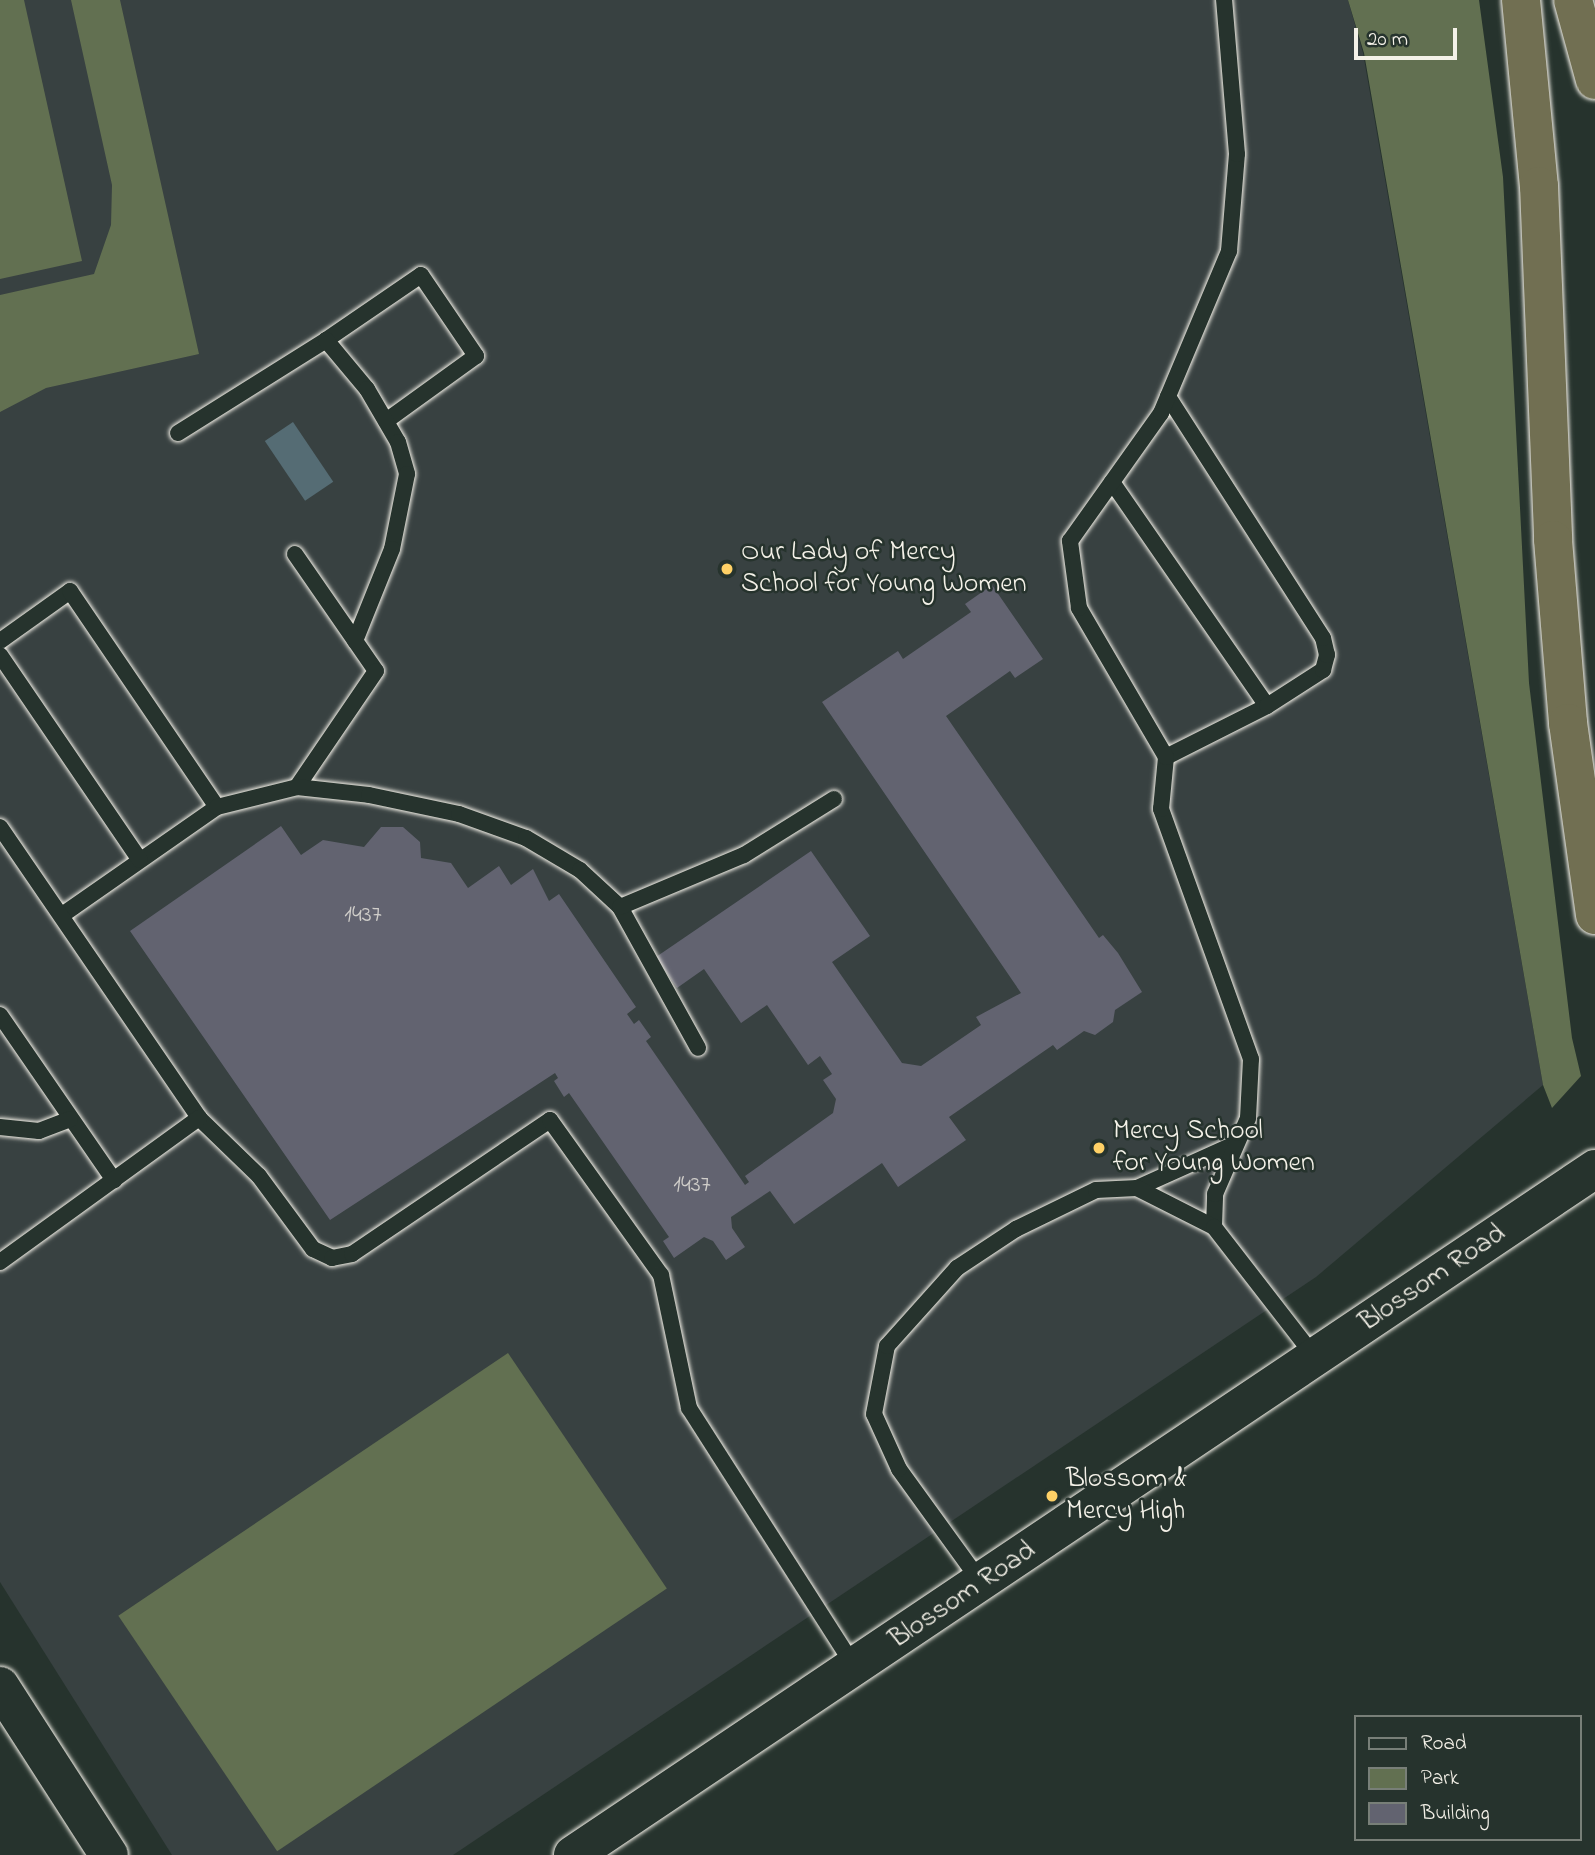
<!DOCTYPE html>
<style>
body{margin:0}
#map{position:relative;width:1595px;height:1855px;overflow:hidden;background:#26332d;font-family:"Indie Flower",sans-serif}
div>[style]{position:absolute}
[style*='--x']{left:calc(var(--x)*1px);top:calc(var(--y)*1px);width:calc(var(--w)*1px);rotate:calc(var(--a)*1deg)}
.built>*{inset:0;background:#384141}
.green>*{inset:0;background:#627051;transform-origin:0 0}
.water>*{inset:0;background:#556c74;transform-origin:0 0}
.building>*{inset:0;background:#626370}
.roads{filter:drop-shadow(0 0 2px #f4f1e8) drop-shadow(0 0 2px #f4f1e8)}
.lane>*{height:16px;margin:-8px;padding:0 8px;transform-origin:8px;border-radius:8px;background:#26332d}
.secondary>*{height:38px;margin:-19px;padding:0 19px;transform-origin:19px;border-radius:19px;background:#26332d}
.highway>*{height:38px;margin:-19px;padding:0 19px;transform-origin:19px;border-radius:19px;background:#716f52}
.dots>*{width:19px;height:19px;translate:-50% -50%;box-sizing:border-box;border:4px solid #26332d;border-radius:50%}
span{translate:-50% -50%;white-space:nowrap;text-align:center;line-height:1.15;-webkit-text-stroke:5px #26332d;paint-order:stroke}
.number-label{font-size:24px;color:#d0ceca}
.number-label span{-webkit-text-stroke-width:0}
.poi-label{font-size:28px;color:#f4f1e8}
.left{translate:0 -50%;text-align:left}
.street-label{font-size:28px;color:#f4f1e8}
.legend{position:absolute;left:1354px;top:1715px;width:228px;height:126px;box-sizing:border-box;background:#26332d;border:2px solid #787f78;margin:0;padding:9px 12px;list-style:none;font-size:21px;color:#f4f1e8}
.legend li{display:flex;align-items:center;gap:14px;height:35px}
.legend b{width:35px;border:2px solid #787f78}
.scale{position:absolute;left:1354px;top:28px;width:103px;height:32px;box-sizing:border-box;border:4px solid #f4f1e8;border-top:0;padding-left:9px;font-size:21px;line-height:24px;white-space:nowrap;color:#f4f1e8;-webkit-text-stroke:5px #26332d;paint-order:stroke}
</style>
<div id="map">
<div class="built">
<div style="clip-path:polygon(0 0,1348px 0,1363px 53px,1543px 1085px,1316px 1277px,453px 1855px,172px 1855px,0 1582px)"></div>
</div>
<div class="green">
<div style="clip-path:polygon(0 0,24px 0,82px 261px,0 279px)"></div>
<div style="clip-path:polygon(71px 0,120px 0,199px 354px,46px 388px,0 412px,0 295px,94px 274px,111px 225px,112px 185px)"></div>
<div style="clip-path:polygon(1348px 0,1479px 0,1503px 177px,1529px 683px,1572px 1038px,1581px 1076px,1552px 1108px,1543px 1085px,1364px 53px)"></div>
<div style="left:508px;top:1353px;width:284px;height:470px;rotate:56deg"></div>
</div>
<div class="water">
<div style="left:293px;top:422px;width:72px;height:34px;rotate:56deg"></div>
</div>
<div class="building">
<div style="clip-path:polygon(992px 585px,1043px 659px,1015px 678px,1010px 671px,946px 716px,1099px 938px,1103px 935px,1118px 953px,1142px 992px,1115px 1010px,1113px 1022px,1095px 1035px,1084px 1031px,1057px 1050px,1053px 1045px,949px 1117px,966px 1140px,898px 1187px,882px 1163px,794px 1224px,770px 1191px,731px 1217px,732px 1228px,745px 1247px,726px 1260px,713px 1241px,704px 1237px,674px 1258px,663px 1241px,669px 1237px,569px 1093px,564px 1097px,554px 1081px,558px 1078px,555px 1073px,330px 1220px,130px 931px,281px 826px,301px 855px,323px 840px,364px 847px,381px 827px,403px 827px,420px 842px,421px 858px,451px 863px,468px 888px,499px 866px,511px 885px,533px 869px,549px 901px,559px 894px,636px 1007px,627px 1014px,634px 1024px,639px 1020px,651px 1037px,646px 1041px,745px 1185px,749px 1182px,745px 1176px,833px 1113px,836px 1099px,823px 1080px,832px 1074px,820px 1056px,808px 1065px,767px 1005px,741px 1023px,704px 969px,677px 988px,656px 957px,811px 851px,870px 936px,832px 962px,902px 1063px,921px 1066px,981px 1025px,976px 1017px,1021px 993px,822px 702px,898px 651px,903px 659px,971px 612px,965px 604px)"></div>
</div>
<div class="roads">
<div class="lane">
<div style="--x:326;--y:340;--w:115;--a:-34.4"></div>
<div style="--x:421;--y:275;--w:98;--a:55.8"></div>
<div style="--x:476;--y:356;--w:111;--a:144.2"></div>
<div style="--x:178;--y:433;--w:175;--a:-32.1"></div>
<div style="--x:326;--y:340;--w:64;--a:50.1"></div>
<div style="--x:367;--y:389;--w:61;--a:59.7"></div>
<div style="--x:398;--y:442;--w:33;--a:74"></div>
<div style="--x:407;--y:474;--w:76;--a:101.3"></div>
<div style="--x:392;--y:549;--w:99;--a:111.9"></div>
<div style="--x:1112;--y:482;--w:272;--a:55.3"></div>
<div style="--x:295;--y:554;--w:142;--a:55.3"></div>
<div style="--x:376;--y:671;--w:140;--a:124.3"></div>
<div style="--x:0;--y:641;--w:86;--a:-35.5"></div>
<div style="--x:70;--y:591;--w:261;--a:55.8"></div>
<div style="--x:217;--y:807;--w:189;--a:145.1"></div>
<div style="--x:0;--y:655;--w:248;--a:55.7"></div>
<div style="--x:1166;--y:757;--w:113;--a:-26.8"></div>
<div style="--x:1267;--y:706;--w:67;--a:-32.7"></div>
<div style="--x:1323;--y:670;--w:16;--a:-75"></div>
<div style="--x:1327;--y:655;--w:17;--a:-103"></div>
<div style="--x:1323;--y:638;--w:287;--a:-122.7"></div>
<div style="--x:217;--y:807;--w:82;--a:-14"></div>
<div style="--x:297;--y:787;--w:72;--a:6.3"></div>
<div style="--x:369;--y:795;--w:92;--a:11.9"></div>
<div style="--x:459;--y:814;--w:71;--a:19.7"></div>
<div style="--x:526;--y:838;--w:63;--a:30.7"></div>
<div style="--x:580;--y:870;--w:54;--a:42.8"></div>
<div style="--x:620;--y:907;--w:161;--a:61"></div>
<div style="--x:0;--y:827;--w:353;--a:55.6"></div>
<div style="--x:199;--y:1118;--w:83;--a:44"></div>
<div style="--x:259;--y:1176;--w:91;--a:53.5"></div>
<div style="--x:313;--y:1249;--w:21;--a:25"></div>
<div style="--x:332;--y:1258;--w:20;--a:-11"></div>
<div style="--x:352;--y:1254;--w:239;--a:-34.1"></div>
<div style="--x:550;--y:1120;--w:191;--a:54.4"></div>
<div style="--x:661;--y:1275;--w:136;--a:78.1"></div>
<div style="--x:689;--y:1408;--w:306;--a:57.4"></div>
<div style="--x:620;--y:907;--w:134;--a:-22.8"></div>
<div style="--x:744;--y:855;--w:106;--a:-31.9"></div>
<div style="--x:0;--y:1015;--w:201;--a:55.4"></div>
<div style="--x:0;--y:1127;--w:39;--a:6"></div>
<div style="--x:39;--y:1131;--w:33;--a:-21"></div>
<div style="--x:1137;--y:1188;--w:107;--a:-24.2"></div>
<div style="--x:1214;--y:1227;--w:33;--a:-88"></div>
<div style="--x:1215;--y:1194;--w:83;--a:-66.5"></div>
<div style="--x:1248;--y:1118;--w:59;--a:-87.1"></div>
<div style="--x:1251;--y:1059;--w:266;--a:-109.8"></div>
<div style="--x:1161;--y:809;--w:52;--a:-84.5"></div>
<div style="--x:1166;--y:757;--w:173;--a:-120.3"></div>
<div style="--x:1079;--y:608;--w:68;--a:-97.7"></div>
<div style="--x:1070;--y:541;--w:157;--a:-54.6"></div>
<div style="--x:1161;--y:413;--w:176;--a:-67.2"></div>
<div style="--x:1229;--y:251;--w:97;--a:-85.3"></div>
<div style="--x:1237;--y:154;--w:155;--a:-94.8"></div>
<div style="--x:0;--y:1262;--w:246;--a:-35.9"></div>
<div style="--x:980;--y:1581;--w:138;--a:-125.9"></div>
<div style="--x:899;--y:1469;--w:60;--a:-114.4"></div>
<div style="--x:874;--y:1414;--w:69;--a:-79.2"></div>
<div style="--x:887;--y:1346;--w:105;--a:-48.1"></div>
<div style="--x:957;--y:1268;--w:71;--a:-33.5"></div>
<div style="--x:1016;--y:1229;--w:89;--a:-26"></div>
<div style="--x:1096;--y:1190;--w:41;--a:-2.8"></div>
<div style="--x:1137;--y:1188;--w:86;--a:26.9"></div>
<div style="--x:1214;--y:1227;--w:165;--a:52.2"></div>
</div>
<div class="secondary">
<div style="--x:0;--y:1686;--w:201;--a:57.2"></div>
<div style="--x:573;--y:1855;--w:1231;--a:-33.87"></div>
</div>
<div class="highway">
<div style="--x:1521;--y:0;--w:187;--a:84.5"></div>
<div style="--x:1539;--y:186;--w:354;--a:87.7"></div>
<div style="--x:1553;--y:540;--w:184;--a:85.3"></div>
<div style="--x:1568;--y:723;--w:194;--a:82"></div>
<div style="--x:1573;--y:0;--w:83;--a:74.6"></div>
</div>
</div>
<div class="dots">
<div style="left:727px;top:569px;background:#ffd166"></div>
<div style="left:1099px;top:1148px;background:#ffd166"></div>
<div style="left:1052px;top:1496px;background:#ffd166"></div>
</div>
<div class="number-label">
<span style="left:363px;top:916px">1437</span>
<span style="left:692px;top:1186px">1437</span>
</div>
<div class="poi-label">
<span class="left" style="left:741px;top:569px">Our Lady of Mercy<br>School for Young Women</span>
<span class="left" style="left:1113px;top:1148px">Mercy School<br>for Young Women</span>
<span class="left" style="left:1066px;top:1496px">Blossom &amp;<br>Mercy High</span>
</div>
<div class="street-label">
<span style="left:1433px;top:1279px;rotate:-34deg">Blossom Road</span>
<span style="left:963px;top:1596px;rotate:-34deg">Blossom Road</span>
</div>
<ul class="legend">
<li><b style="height:9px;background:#26332d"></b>Road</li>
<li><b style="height:19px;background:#627051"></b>Park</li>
<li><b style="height:19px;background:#626370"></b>Building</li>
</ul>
<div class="scale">20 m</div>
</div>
